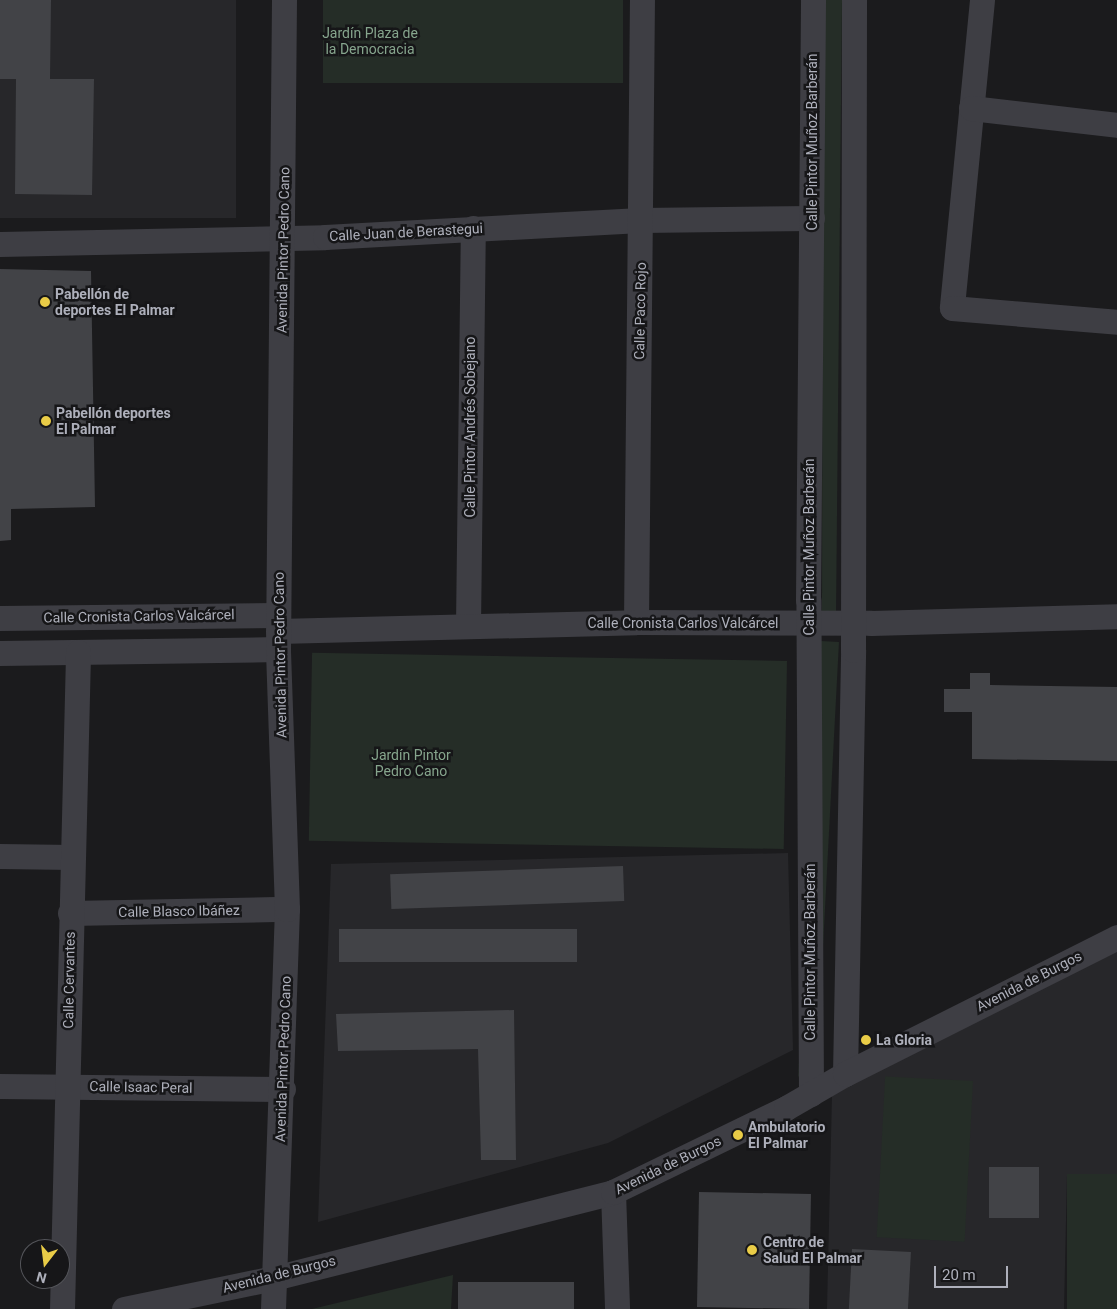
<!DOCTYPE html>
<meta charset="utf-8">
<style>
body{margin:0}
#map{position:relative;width:1117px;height:1309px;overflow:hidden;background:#1b1b1d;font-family:Roboto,sans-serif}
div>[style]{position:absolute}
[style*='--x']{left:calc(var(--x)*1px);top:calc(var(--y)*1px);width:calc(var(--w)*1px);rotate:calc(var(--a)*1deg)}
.built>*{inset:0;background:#27272a;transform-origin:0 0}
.green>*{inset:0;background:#252d27;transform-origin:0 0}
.building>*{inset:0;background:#424347;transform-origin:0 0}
.street>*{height:25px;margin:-12.5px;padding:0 12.5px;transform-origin:12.5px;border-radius:12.5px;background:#3e3e44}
.dots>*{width:14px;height:14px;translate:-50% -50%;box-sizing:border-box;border:2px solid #161618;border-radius:50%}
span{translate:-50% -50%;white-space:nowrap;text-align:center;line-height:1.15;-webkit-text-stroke:5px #161618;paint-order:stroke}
.park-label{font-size:14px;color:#86a58d}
.street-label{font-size:14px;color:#aeb0bb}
.poi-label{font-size:14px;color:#aeb0bb;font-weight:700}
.left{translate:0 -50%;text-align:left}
.north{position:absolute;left:20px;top:1239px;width:50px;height:50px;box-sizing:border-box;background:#161618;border:1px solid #535459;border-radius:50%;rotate:195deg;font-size:14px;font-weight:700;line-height:20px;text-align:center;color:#aeb0bb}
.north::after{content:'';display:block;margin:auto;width:18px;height:22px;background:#e9cc47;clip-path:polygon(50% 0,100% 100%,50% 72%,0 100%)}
.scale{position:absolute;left:934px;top:1266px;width:74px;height:22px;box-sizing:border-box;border:2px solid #aeb0bb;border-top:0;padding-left:6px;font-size:15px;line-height:18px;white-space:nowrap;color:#aeb0bb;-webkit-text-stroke:4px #161618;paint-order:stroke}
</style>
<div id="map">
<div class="built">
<div style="left:0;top:0;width:236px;height:218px"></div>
<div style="clip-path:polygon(788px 853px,793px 1050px,608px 1143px,318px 1222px,331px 864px)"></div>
<div style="clip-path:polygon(1117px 946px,1117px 1174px,1067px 1175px,1064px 1309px,827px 1309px,832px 1095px)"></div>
</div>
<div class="green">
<div style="left:323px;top:0;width:300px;height:83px"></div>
<div style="clip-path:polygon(823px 0,842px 0,836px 616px,822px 617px)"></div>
<div style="left:821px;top:641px;width:18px;height:436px;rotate:3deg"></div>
<div style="left:787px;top:661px;width:188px;height:475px;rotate:91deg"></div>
<div style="left:973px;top:1081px;width:161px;height:88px;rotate:93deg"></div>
<div style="left:1117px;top:1174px;width:135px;height:50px;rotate:90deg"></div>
<div style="clip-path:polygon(453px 1275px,451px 1309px,312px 1309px)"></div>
</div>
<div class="building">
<div style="clip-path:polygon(0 0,51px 0,50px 79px,94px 79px,92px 195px,15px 194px,16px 79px,0 79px)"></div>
<div style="clip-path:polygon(0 269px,91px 271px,95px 507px,11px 509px,11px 540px,0 541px)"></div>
<div style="clip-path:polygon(970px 673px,990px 673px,990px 685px,1117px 687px,1117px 761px,972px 759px,972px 712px,944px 712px,944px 689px,970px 689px)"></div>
<div style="left:623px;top:866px;width:35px;height:233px;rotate:88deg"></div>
<div style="left:577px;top:929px;width:33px;height:238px;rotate:90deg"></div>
<div style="clip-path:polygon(514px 1010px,516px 1160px,481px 1160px,478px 1049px,338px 1051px,336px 1014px)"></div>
<div style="left:989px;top:1167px;width:50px;height:51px"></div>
<div style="left:699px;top:1192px;width:112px;height:115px;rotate:1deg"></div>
<div style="left:852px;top:1249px;width:59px;height:60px;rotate:3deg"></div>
<div style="left:458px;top:1282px;width:116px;height:27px"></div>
</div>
<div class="street">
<div style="--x:982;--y:0;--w:309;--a:95.6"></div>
<div style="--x:952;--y:308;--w:166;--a:4.8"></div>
<div style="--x:971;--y:108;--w:147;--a:6.6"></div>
<div style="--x:0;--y:244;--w:325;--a:-1.2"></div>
<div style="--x:325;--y:237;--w:316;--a:-3.1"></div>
<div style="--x:641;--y:220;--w:171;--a:-0.7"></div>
<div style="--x:0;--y:618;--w:278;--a:-0.6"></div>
<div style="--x:636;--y:622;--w:622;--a:-89.45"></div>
<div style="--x:468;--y:626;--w:398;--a:-89.3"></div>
<div style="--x:278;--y:631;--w:358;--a:-1.4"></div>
<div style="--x:636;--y:622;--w:235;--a:0.2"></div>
<div style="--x:871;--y:623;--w:246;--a:-1.6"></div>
<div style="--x:0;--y:653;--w:278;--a:-0.8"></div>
<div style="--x:0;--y:856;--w:72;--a:0.8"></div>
<div style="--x:70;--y:913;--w:217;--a:-1.1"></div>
<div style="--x:845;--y:1074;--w:424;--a:-88.9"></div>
<div style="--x:853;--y:650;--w:650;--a:-89.91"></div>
<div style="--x:0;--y:1086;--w:283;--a:0.6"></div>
<div style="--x:811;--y:1094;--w:494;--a:-90.3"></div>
<div style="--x:808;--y:600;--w:600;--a:-89.52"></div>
<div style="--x:613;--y:1192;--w:117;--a:88"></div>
<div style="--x:62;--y:1309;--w:657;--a:-88.6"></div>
<div style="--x:124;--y:1309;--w:153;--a:-11.7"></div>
<div style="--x:274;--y:1278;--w:350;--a:-14.2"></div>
<div style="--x:613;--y:1192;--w:192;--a:-25.9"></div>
<div style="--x:786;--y:1108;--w:68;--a:-30"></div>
<div style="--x:845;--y:1074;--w:305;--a:-26.7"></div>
<div style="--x:273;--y:1309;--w:400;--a:-88"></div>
<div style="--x:287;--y:909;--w:260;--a:-92"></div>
<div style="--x:278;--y:649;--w:649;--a:-89.47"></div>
</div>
<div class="dots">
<div style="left:45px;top:302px;background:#e9cc47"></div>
<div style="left:46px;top:421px;background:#e9cc47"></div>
<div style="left:866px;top:1040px;background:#e9cc47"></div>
<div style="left:738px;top:1135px;background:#e9cc47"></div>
<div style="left:752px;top:1250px;background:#e9cc47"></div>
</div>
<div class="park-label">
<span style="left:370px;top:41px">Jardín Plaza de<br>la Democracia</span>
<span style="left:411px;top:763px">Jardín Pintor<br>Pedro Cano</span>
</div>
<div class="street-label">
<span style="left:812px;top:142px;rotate:-90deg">Calle Pintor Muñoz Barberán</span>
<span style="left:406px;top:232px;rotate:-3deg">Calle Juan de Berastegui</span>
<span style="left:283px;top:250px;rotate:-89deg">Avenida Pintor Pedro Cano</span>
<span style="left:640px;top:311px;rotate:-89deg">Calle Paco Rojo</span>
<span style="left:470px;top:427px;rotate:-90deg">Calle Pintor Andrés Sobejano</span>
<span style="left:809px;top:547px;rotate:-90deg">Calle Pintor Muñoz Barberán</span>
<span style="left:139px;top:616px;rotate:-1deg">Calle Cronista Carlos Valcárcel</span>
<span style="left:683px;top:623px">Calle Cronista Carlos Valcárcel</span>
<span style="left:280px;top:655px;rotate:-91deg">Avenida Pintor Pedro Cano</span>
<span style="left:179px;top:911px;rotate:-1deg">Calle Blasco Ibáñez</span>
<span style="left:810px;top:952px;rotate:-90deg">Calle Pintor Muñoz Barberán</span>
<span style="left:69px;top:980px;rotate:-89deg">Calle Cervantes</span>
<span style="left:1029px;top:981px;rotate:-27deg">Avenida de Burgos</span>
<span style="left:283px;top:1059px;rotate:-88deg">Avenida Pintor Pedro Cano</span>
<span style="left:141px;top:1087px;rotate:1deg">Calle Isaac Peral</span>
<span style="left:668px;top:1165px;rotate:-26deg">Avenida de Burgos</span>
<span style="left:279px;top:1274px;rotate:-14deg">Avenida de Burgos</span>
</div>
<div class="poi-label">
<span class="left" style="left:55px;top:302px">Pabellón de<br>deportes El Palmar</span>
<span class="left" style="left:56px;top:421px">Pabellón deportes<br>El Palmar</span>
<span class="left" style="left:876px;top:1040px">La Gloria</span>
<span class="left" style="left:748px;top:1135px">Ambulatorio<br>El Palmar</span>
<span class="left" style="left:763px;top:1250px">Centro de<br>Salud El Palmar</span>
</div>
<div class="north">N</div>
<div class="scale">20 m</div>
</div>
